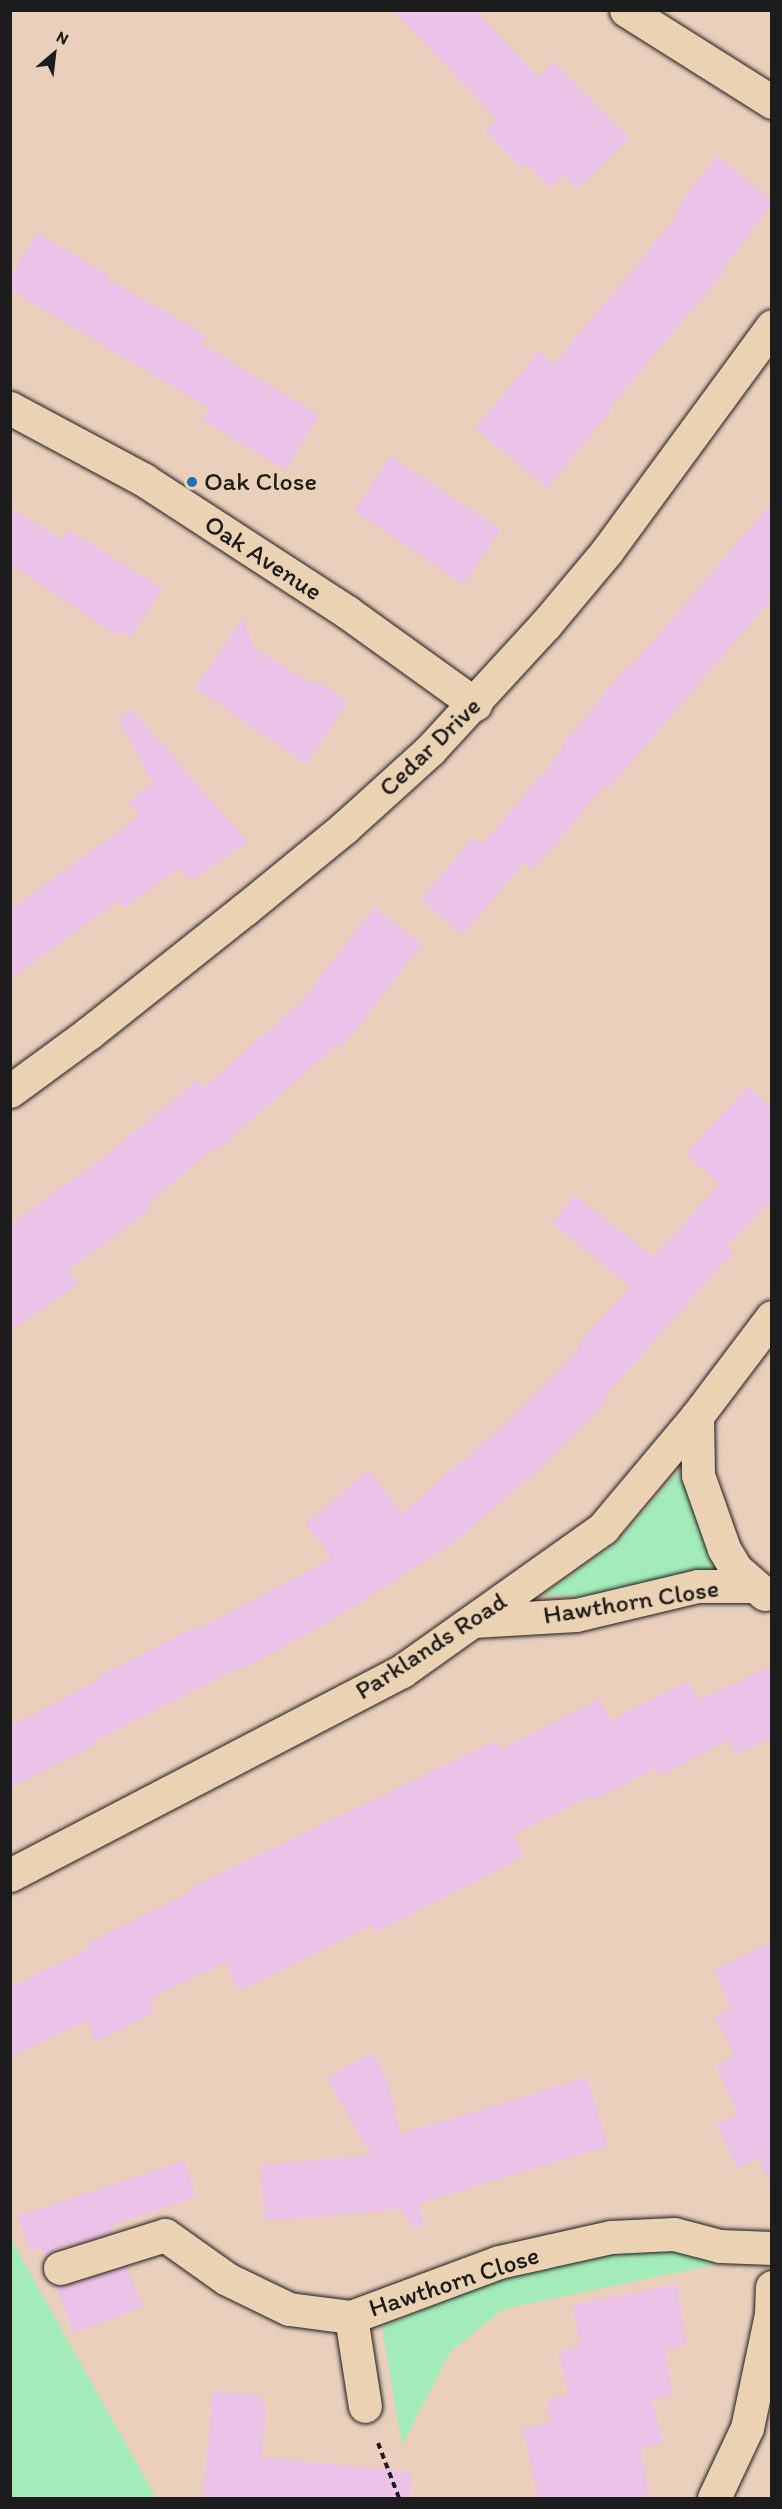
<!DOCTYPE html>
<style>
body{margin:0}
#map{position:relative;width:782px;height:2509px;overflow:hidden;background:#eacfbd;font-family:Itim,sans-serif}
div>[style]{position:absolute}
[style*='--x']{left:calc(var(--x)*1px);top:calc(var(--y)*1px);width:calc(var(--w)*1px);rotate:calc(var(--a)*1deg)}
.green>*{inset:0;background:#a3ebb8}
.building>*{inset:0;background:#ecc2e8;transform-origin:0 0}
.path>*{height:4px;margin-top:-2px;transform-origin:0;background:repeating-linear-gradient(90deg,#1c1c1c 0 6px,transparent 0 10.5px)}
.roads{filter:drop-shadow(0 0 2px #1c1c1c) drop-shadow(0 0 2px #1c1c1c)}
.minor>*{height:33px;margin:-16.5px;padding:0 16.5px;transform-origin:16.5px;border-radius:16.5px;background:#ead2b2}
.dots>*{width:16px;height:16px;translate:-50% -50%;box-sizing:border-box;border:3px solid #ead2b2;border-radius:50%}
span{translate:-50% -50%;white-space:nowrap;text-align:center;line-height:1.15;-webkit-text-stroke:4.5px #ead2b2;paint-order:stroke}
.poi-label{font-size:26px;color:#1c1c1c}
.left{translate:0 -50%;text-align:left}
.street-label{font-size:26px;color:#1c1c1c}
.frame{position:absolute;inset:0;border:12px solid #1c1c1c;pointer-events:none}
.north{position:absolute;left:24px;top:24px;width:60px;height:60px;-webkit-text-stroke:4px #ead2b2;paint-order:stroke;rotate:28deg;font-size:16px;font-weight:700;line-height:24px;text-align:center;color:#1c1c1c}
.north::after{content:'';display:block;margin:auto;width:21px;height:27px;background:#1c1c1c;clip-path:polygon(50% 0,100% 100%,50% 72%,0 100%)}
</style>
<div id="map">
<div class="green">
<div style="clip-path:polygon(678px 1471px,717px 1572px,590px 1597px,543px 1595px,616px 1543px)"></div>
<div style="clip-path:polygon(11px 2239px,156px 2498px,11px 2498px)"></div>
<div style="clip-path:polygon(672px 2247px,718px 2264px,503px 2309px,450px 2352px,402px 2445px,382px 2327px,503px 2276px,612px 2252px)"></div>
</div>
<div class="building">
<div style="clip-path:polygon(393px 10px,475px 10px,538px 77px,554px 62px,629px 138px,578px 189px,563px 175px,550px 187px,526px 164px,522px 168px,485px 131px,496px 119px)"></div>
<div style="clip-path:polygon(717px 156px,771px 200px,771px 205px,721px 271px,723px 273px,608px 409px,611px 411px,547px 488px,475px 428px,539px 351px,554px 364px,679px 214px,675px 211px)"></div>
<div style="clip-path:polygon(37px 233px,109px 275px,107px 278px,207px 336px,202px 344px,319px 415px,286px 470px,202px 420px,209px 408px,10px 290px,10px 278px)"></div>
<div style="left:391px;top:456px;width:132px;height:66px;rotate:34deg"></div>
<div style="clip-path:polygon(771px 503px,771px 600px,608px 789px,604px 786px,533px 870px,524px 862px,463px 935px,421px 900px,473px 837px,483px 844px,563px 749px,560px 747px,627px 667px,629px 669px)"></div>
<div style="clip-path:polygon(10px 507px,62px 540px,68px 530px,162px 588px,131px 638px,118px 631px,116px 635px,10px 564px)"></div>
<div style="clip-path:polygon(243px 617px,254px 648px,314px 685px,319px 682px,348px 702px,306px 764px,195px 688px)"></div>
<div style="clip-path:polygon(131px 709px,248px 842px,191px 881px,180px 868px,124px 908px,118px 901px,10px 979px,10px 910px,139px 816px,128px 802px,153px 783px,118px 719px)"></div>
<div style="clip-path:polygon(374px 907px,422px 944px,341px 1048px,337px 1044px,219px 1149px,217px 1146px,147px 1204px,151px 1209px,68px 1270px,78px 1284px,10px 1331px,10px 1224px,103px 1158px,197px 1080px,203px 1088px,301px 1002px)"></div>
<div style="clip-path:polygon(748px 1086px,771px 1108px,771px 1200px,727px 1246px,733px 1252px,606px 1395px,609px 1398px,539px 1469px,453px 1543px,331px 1621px,240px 1670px,239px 1668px,95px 1741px,97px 1744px,10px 1788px,10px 1726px,101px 1679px,99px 1676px,195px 1627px,197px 1630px,332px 1558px,305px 1523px,369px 1470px,402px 1513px,504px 1425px,579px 1348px,576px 1346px,631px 1287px,552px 1223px,575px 1195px,653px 1257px,720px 1184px,686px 1154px)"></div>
<div style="clip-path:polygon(771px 1666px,771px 1738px,735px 1755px,729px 1740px,660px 1776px,656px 1768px,593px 1801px,591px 1796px,513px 1835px,524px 1856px,508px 1865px,375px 1933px,371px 1925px,239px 1991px,225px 1962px,149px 1999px,156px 2012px,96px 2042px,86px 2021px,10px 2057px,10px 1987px,89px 1949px,86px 1944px,190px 1892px,188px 1889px,497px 1740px,502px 1749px,599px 1699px,611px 1720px,689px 1681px,699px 1700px)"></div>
<div style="clip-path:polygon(771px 1942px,771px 2185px,759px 2158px,738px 2169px,716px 2124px,738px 2114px,716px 2065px,735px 2056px,715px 2017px,732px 2008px,714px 1970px)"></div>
<div style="clip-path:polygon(373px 2052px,389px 2085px,401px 2134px,587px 2077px,608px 2146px,419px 2203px,424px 2225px,413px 2229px,402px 2209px,265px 2221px,260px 2165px,371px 2155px,327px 2078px)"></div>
<div style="clip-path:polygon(184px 2161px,196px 2197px,112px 2225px,114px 2231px,54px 2250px,45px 2258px,41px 2248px,30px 2251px,18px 2216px)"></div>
<div style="clip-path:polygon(127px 2266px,143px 2307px,73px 2333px,56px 2286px,66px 2286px)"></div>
<div style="clip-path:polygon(676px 2284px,687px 2346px,665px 2350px,673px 2394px,652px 2399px,663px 2443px,640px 2448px,649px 2494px,628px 2499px,538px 2499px,523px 2428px,551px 2422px,546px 2399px,568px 2395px,558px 2351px,581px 2346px,572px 2305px)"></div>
<div style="clip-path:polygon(213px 2391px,261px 2396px,266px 2411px,261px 2457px,411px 2472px,410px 2499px,203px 2499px)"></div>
</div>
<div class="path">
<div style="--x:378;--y:2443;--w:59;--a:69.1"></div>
</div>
<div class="roads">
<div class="minor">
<div style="--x:626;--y:10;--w:173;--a:32.2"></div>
<div style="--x:10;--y:408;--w:152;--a:28.2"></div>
<div style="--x:144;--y:480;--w:242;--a:33"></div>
<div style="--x:347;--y:612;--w:158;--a:35.7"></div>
<div style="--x:10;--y:1091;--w:98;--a:-36.3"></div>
<div style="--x:89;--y:1033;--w:199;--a:-38.5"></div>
<div style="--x:245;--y:909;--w:128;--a:-39.3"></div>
<div style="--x:344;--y:828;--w:116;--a:-42.2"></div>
<div style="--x:430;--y:750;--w:171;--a:-47.4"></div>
<div style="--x:546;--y:624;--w:95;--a:-50.1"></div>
<div style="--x:607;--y:551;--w:279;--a:-53.7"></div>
<div style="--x:697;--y:1416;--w:59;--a:89"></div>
<div style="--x:698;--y:1475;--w:78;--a:70.6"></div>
<div style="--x:724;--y:1549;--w:23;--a:59"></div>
<div style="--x:736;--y:1569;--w:38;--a:41"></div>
<div style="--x:473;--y:1621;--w:103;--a:-3.3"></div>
<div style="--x:576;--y:1615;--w:125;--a:-13.4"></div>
<div style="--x:698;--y:1586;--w:55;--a:0"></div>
<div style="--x:10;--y:1875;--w:442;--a:-27.5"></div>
<div style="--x:402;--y:1671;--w:247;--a:-35.4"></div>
<div style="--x:603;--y:1528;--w:146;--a:-50"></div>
<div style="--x:697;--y:1416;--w:124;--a:-52.9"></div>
<div style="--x:60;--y:2268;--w:110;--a:-17.4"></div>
<div style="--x:165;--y:2235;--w:76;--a:35.4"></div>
<div style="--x:227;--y:2279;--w:69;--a:25.8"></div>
<div style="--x:289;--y:2309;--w:63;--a:7.4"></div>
<div style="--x:351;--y:2317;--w:158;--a:-20.4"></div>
<div style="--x:499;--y:2262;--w:115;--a:-12.6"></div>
<div style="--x:611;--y:2237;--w:63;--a:-2.7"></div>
<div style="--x:674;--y:2234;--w:48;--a:14.6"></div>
<div style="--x:720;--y:2246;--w:52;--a:2.2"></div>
<div style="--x:351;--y:2317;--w:90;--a:81.1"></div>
<div style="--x:714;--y:2498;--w:77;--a:-64.8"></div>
<div style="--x:747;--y:2428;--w:116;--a:-78.1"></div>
<div style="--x:771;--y:2314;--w:27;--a:-88"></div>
</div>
</div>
<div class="dots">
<div style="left:192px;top:482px;background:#1f6fb2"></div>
</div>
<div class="poi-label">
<span class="left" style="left:204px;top:482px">Oak Close</span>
</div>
<div class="street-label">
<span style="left:263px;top:558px;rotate:33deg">Oak Avenue</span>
<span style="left:430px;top:747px;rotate:-44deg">Cedar Drive</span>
<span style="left:631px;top:1602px;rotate:-9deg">Hawthorn Close</span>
<span style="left:431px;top:1646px;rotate:-33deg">Parklands Road</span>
<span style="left:454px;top:2282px;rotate:-18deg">Hawthorn Close</span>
</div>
<div class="frame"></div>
<div class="north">N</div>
</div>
